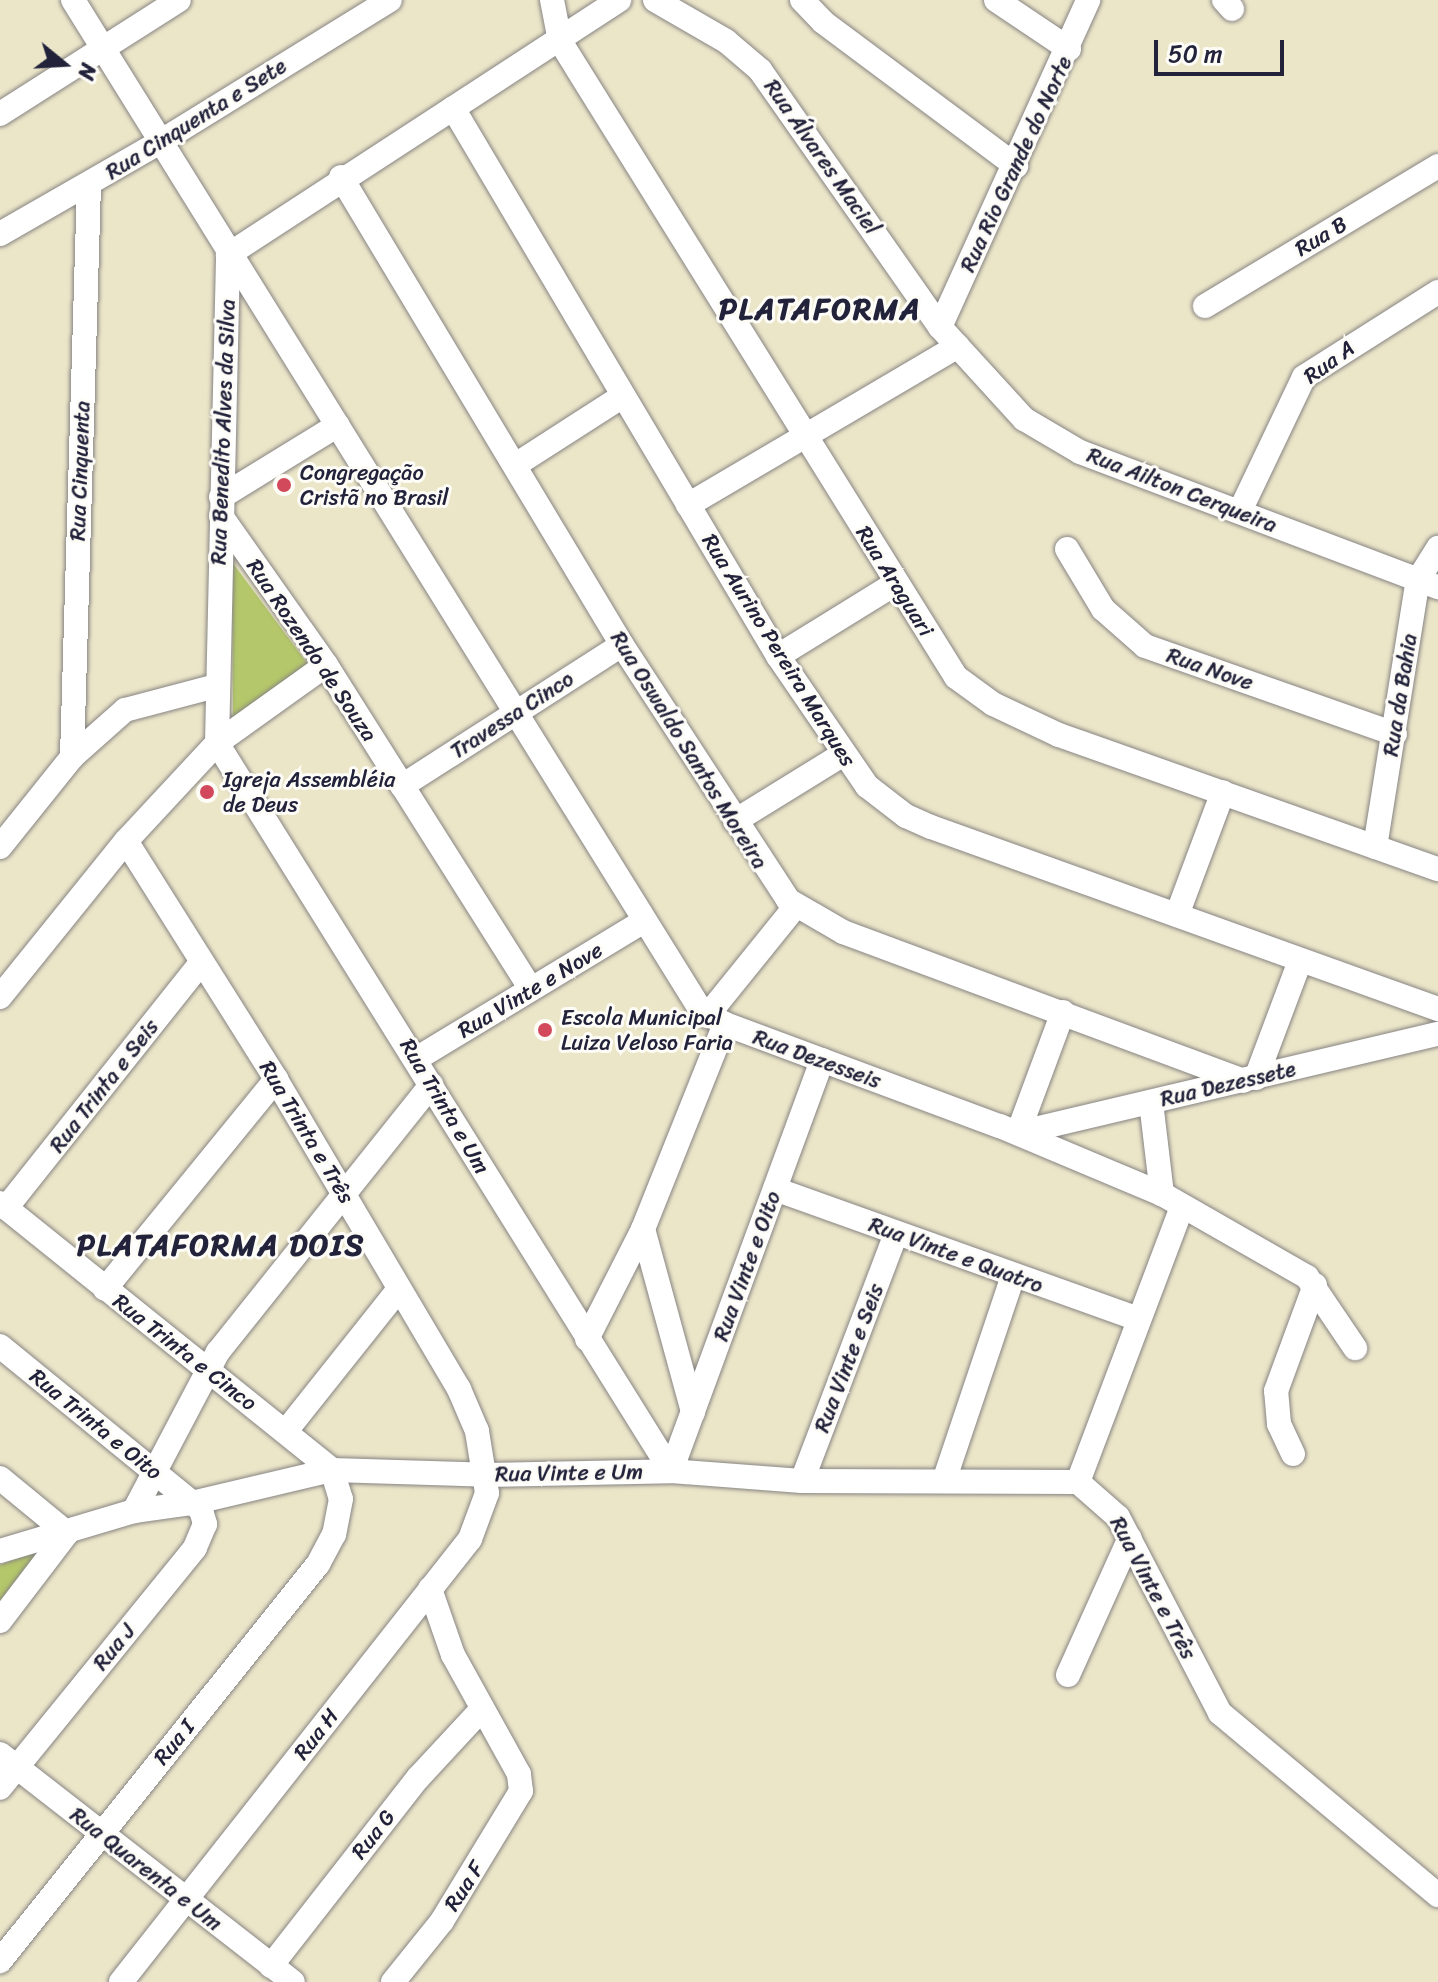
<!DOCTYPE html>
<meta charset="utf-8">
<style>
body{margin:0}
#map{position:relative;width:1438px;height:1982px;overflow:hidden;background:#ece6c9;font-family:Sriracha,sans-serif}
div>[style]{position:absolute}
[style*='--x']{left:calc(var(--x)*1px);top:calc(var(--y)*1px);width:calc(var(--w)*1px);rotate:calc(var(--a)*1deg)}
.green>*{inset:0;background:#b4c76a}
.roads{filter:drop-shadow(0 0 2px #878482) drop-shadow(0 0 2px #878482)}
.minor>*{height:24px;margin:-12px;padding:0 12px;transform-origin:12px;border-radius:12px;background:#fff}
.dots>*{width:22px;height:22px;translate:-50% -50%;box-sizing:border-box;border:4px solid #fdfcf7;border-radius:50%}
span{translate:-50% -50%;white-space:nowrap;text-align:center;line-height:1.15;-webkit-text-stroke:6px #fdfcf7;paint-order:stroke}
.street-label{font-size:22px;color:#22223b}
.poi-label{font-size:22px;color:#22223b}
.left{translate:0 -50%;text-align:left}
.district-label{font-size:30px;color:#22223b;font-weight:700;letter-spacing:2px}
.north{position:absolute;left:24px;top:24px;width:80px;height:80px;-webkit-text-stroke:6px #fdfcf7;paint-order:stroke;rotate:108deg;font-size:22px;font-weight:700;line-height:32px;text-align:center;color:#22223b}
.north::after{content:'';display:block;margin:auto;width:28px;height:36px;background:#22223b;clip-path:polygon(50% 0,100% 100%,50% 72%,0 100%)}
.scale{position:absolute;left:1154px;top:40px;width:130px;height:36px;box-sizing:border-box;border:4px solid #22223b;border-top:0;padding-left:10px;font-size:24px;line-height:28px;white-space:nowrap;color:#22223b;-webkit-text-stroke:6px #fdfcf7;paint-order:stroke}
</style>
<div id="map">
<div class="green">
<div style="clip-path:polygon(232px 562px,310px 667px,233px 719px)"></div>
<div style="clip-path:polygon(40px 1550px,0 1601px,0 1565px)"></div>
</div>
<div class="roads">
<div class="minor">
<div style="--x:73;--y:0;--w:1188;--a:58.14"></div>
<div style="--x:700;--y:1009;--w:29;--a:31"></div>
<div style="--x:725;--y:1024;--w:293;--a:20.4"></div>
<div style="--x:1000;--y:1126;--w:176;--a:22.8"></div>
<div style="--x:1162;--y:1194;--w:167;--a:29.8"></div>
<div style="--x:1307;--y:1277;--w:86;--a:55.9"></div>
<div style="--x:552;--y:0;--w:42;--a:79"></div>
<div style="--x:560;--y:41;--w:749;--a:58.09"></div>
<div style="--x:956;--y:677;--w:46;--a:36.1"></div>
<div style="--x:993;--y:704;--w:73;--a:25.2"></div>
<div style="--x:1059;--y:735;--w:402;--a:19.5"></div>
<div style="--x:655;--y:0;--w:82;--a:30"></div>
<div style="--x:726;--y:41;--w:45;--a:40.5"></div>
<div style="--x:760;--y:70;--w:314;--a:55"></div>
<div style="--x:940;--y:327;--w:125;--a:47.6"></div>
<div style="--x:1024;--y:419;--w:65;--a:30.5"></div>
<div style="--x:1080;--y:452;--w:383;--a:20.7"></div>
<div style="--x:802;--y:0;--w:30;--a:46"></div>
<div style="--x:823;--y:22;--w:241;--a:36.7"></div>
<div style="--x:996;--y:0;--w:88;--a:33.9"></div>
<div style="--x:1224;--y:0;--w:12;--a:48"></div>
<div style="--x:453;--y:108;--w:637;--a:59.33"></div>
<div style="--x:778;--y:656;--w:158;--a:55.6"></div>
<div style="--x:867;--y:786;--w:49;--a:37.6"></div>
<div style="--x:906;--y:816;--w:27;--a:24"></div>
<div style="--x:931;--y:827;--w:539;--a:19.75"></div>
<div style="--x:0;--y:114;--w:212;--a:-32.5"></div>
<div style="--x:341;--y:177;--w:546;--a:59.02"></div>
<div style="--x:622;--y:645;--w:304;--a:56.9"></div>
<div style="--x:788;--y:900;--w:64;--a:30.2"></div>
<div style="--x:843;--y:932;--w:427;--a:20.4"></div>
<div style="--x:0;--y:234;--w:185;--a:-29.9"></div>
<div style="--x:160;--y:142;--w:270;--a:-31.7"></div>
<div style="--x:1205;--y:306;--w:272;--a:-31"></div>
<div style="--x:940;--y:327;--w:359;--a:-65.6"></div>
<div style="--x:517;--y:464;--w:126;--a:-32.7"></div>
<div style="--x:221;--y:497;--w:137;--a:-31.6"></div>
<div style="--x:688;--y:505;--w:313;--a:-30.5"></div>
<div style="--x:1240;--y:511;--w:148;--a:-64.5"></div>
<div style="--x:1304;--y:377;--w:159;--a:-32.4"></div>
<div style="--x:221;--y:516;--w:182;--a:54.8"></div>
<div style="--x:326;--y:665;--w:382;--a:57.7"></div>
<div style="--x:1067;--y:549;--w:70;--a:59"></div>
<div style="--x:1103;--y:609;--w:56;--a:41.4"></div>
<div style="--x:1145;--y:646;--w:265;--a:19.4"></div>
<div style="--x:778;--y:656;--w:139;--a:-31.7"></div>
<div style="--x:326;--y:665;--w:134;--a:144.4"></div>
<div style="--x:217;--y:743;--w:858;--a:58.05"></div>
<div style="--x:72;--y:757;--w:572;--a:-88.3"></div>
<div style="--x:402;--y:786;--w:261;--a:-32.7"></div>
<div style="--x:735;--y:821;--w:126;--a:-31.7"></div>
<div style="--x:0;--y:847;--w:115;--a:-51.3"></div>
<div style="--x:72;--y:757;--w:71;--a:-41.6"></div>
<div style="--x:125;--y:710;--w:94;--a:-14.8"></div>
<div style="--x:1375;--y:847;--w:270;--a:-80.9"></div>
<div style="--x:1418;--y:580;--w:38;--a:-58"></div>
<div style="--x:1177;--y:915;--w:131;--a:-69.5"></div>
<div style="--x:0;--y:997;--w:201;--a:-51.1"></div>
<div style="--x:126;--y:841;--w:134;--a:-47.1"></div>
<div style="--x:217;--y:743;--w:488;--a:-88.7"></div>
<div style="--x:228;--y:255;--w:467;--a:-33.1"></div>
<div style="--x:707;--y:1016;--w:140;--a:-51.1"></div>
<div style="--x:416;--y:1059;--w:267;--a:-31.2"></div>
<div style="--x:1256;--y:1078;--w:125;--a:-69.4"></div>
<div style="--x:1151;--y:1102;--w:93;--a:83.2"></div>
<div style="--x:1018;--y:1133;--w:432;--a:-13.3"></div>
<div style="--x:1018;--y:1133;--w:129;--a:-69.6"></div>
<div style="--x:775;--y:1189;--w:386;--a:19.7"></div>
<div style="--x:0;--y:1203;--w:426;--a:38.8"></div>
<div style="--x:332;--y:1470;--w:30;--a:73"></div>
<div style="--x:341;--y:1499;--w:36;--a:101"></div>
<div style="--x:334;--y:1534;--w:34;--a:118"></div>
<div style="--x:318;--y:1564;--w:509;--a:128.69"></div>
<div style="--x:6;--y:1208;--w:313;--a:-51.5"></div>
<div style="--x:643;--y:1229;--w:190;--a:74.7"></div>
<div style="--x:105;--y:1289;--w:271;--a:-50.8"></div>
<div style="--x:587;--y:1339;--w:123;--a:-63"></div>
<div style="--x:643;--y:1229;--w:221;--a:-68.2"></div>
<div style="--x:0;--y:1346;--w:259;--a:39.2"></div>
<div style="--x:201;--y:1510;--w:15;--a:74"></div>
<div style="--x:205;--y:1524;--w:26;--a:113"></div>
<div style="--x:195;--y:1548;--w:309;--a:129.1"></div>
<div style="--x:286;--y:1431;--w:181;--a:-51.5"></div>
<div style="--x:1293;--y:1454;--w:33;--a:-115"></div>
<div style="--x:1279;--y:1424;--w:33;--a:-95"></div>
<div style="--x:1276;--y:1391;--w:113;--a:-69.8"></div>
<div style="--x:671;--y:1471;--w:438;--a:-69.8"></div>
<div style="--x:0;--y:1478;--w:87;--a:39.4"></div>
<div style="--x:945;--y:1478;--w:213;--a:-71.4"></div>
<div style="--x:802;--y:1481;--w:264;--a:-69.2"></div>
<div style="--x:1078;--y:1482;--w:53;--a:41.2"></div>
<div style="--x:1118;--y:1517;--w:221;--a:62.5"></div>
<div style="--x:1220;--y:1713;--w:284;--a:39.9"></div>
<div style="--x:1078;--y:1482;--w:294;--a:-69.3"></div>
<div style="--x:134;--y:1511;--w:180;--a:-62.2"></div>
<div style="--x:218;--y:1352;--w:342;--a:-51.4"></div>
<div style="--x:0;--y:1551;--w:140;--a:-16.6"></div>
<div style="--x:134;--y:1511;--w:59;--a:-7.9"></div>
<div style="--x:192;--y:1503;--w:144;--a:-13.3"></div>
<div style="--x:332;--y:1470;--w:155;--a:1.8"></div>
<div style="--x:487;--y:1475;--w:184;--a:-1.2"></div>
<div style="--x:671;--y:1471;--w:131;--a:4.4"></div>
<div style="--x:802;--y:1481;--w:276;--a:0.2"></div>
<div style="--x:0;--y:1621;--w:111;--a:-52.7"></div>
<div style="--x:1068;--y:1675;--w:150;--a:-65.7"></div>
<div style="--x:0;--y:1754;--w:371;--a:37.9"></div>
<div style="--x:271;--y:1966;--w:239;--a:-52"></div>
<div style="--x:418;--y:1778;--w:94;--a:-47.2"></div>
<div style="--x:121;--y:1982;--w:564;--a:-51.77"></div>
<div style="--x:470;--y:1539;--w:49;--a:-69.7"></div>
<div style="--x:487;--y:1493;--w:63;--a:-99.2"></div>
<div style="--x:477;--y:1431;--w:46;--a:-113.2"></div>
<div style="--x:459;--y:1389;--w:360;--a:-120.6"></div>
<div style="--x:276;--y:1079;--w:281;--a:-122.2"></div>
<div style="--x:393;--y:1982;--w:78;--a:-51.2"></div>
<div style="--x:442;--y:1921;--w:152;--a:-58.7"></div>
<div style="--x:521;--y:1791;--w:17;--a:-97"></div>
<div style="--x:519;--y:1774;--w:136;--a:-119"></div>
<div style="--x:453;--y:1655;--w:70;--a:-109.2"></div>
</div>
</div>
<div class="dots">
<div style="left:284px;top:485px;background:#d1495b"></div>
<div style="left:207px;top:792px;background:#d1495b"></div>
<div style="left:545px;top:1030px;background:#d1495b"></div>
</div>
<div class="street-label">
<span style="left:196px;top:119px;rotate:-32deg">Rua Cinquenta e Sete</span>
<span style="left:822px;top:157px;rotate:55deg">Rua Álvares Maciel</span>
<span style="left:1016px;top:164px;rotate:-65deg">Rua Rio Grande do Norte</span>
<span style="left:1321px;top:236px;rotate:-31deg">Rua B</span>
<span style="left:1329px;top:362px;rotate:-36deg">Rua A</span>
<span style="left:223px;top:432px;rotate:-88deg">Rua Benedito Alves da Silva</span>
<span style="left:80px;top:471px;rotate:-88deg">Rua Cinquenta</span>
<span style="left:1182px;top:490px;rotate:21deg">Rua Ailton Cerqueira</span>
<span style="left:895px;top:581px;rotate:58deg">Rua Araguari</span>
<span style="left:312px;top:650px;rotate:56deg">Rua Rozendo de Souza</span>
<span style="left:779px;top:650px;rotate:58deg">Rua Aurino Pereira Marques</span>
<span style="left:1210px;top:669px;rotate:19deg">Rua Nove</span>
<span style="left:1400px;top:695px;rotate:-81deg">Rua da Bahia</span>
<span style="left:512px;top:715px;rotate:-33deg">Travessa Cinco</span>
<span style="left:689px;top:750px;rotate:58deg">Rua Oswaldo Santos Moreira</span>
<span style="left:530px;top:990px;rotate:-31deg">Rua Vinte e Nove</span>
<span style="left:817px;top:1059px;rotate:20deg">Rua Dezesseis</span>
<span style="left:1228px;top:1084px;rotate:-13deg">Rua Dezessete</span>
<span style="left:104px;top:1086px;rotate:-52deg">Rua Trinta e Seis</span>
<span style="left:445px;top:1106px;rotate:59deg">Rua Trinta e Um</span>
<span style="left:307px;top:1132px;rotate:59deg">Rua Trinta e Três</span>
<span style="left:956px;top:1255px;rotate:20deg">Rua Vinte e Quatro</span>
<span style="left:747px;top:1266px;rotate:-70deg">Rua Vinte e Oito</span>
<span style="left:185px;top:1352px;rotate:38deg">Rua Trinta e Cinco</span>
<span style="left:849px;top:1358px;rotate:-69deg">Rua Vinte e Seis</span>
<span style="left:96px;top:1424px;rotate:39deg">Rua Trinta e Oito</span>
<span style="left:569px;top:1473px;rotate:-1deg">Rua Vinte e Um</span>
<span style="left:1153px;top:1588px;rotate:62deg">Rua Vinte e Três</span>
<span style="left:114px;top:1647px;rotate:-51deg">Rua J</span>
<span style="left:316px;top:1734px;rotate:-52deg">Rua H</span>
<span style="left:174px;top:1742px;rotate:-51deg">Rua I</span>
<span style="left:373px;top:1834px;rotate:-52deg">Rua G</span>
<span style="left:146px;top:1869px;rotate:38deg">Rua Quarenta e Um</span>
<span style="left:464px;top:1886px;rotate:-57deg">Rua F</span>
</div>
<div class="poi-label">
<span class="left" style="left:300px;top:485px">Congregação<br>Cristã no Brasil</span>
<span class="left" style="left:223px;top:792px">Igreja Assembléia<br>de Deus</span>
<span class="left" style="left:561px;top:1030px">Escola Municipal<br>Luiza Veloso Faria</span>
</div>
<div class="district-label">
<span style="left:820px;top:309px">PLATAFORMA</span>
<span style="left:221px;top:1245px">PLATAFORMA DOIS</span>
</div>
<div class="north">N</div>
<div class="scale">50 m</div>
</div>
